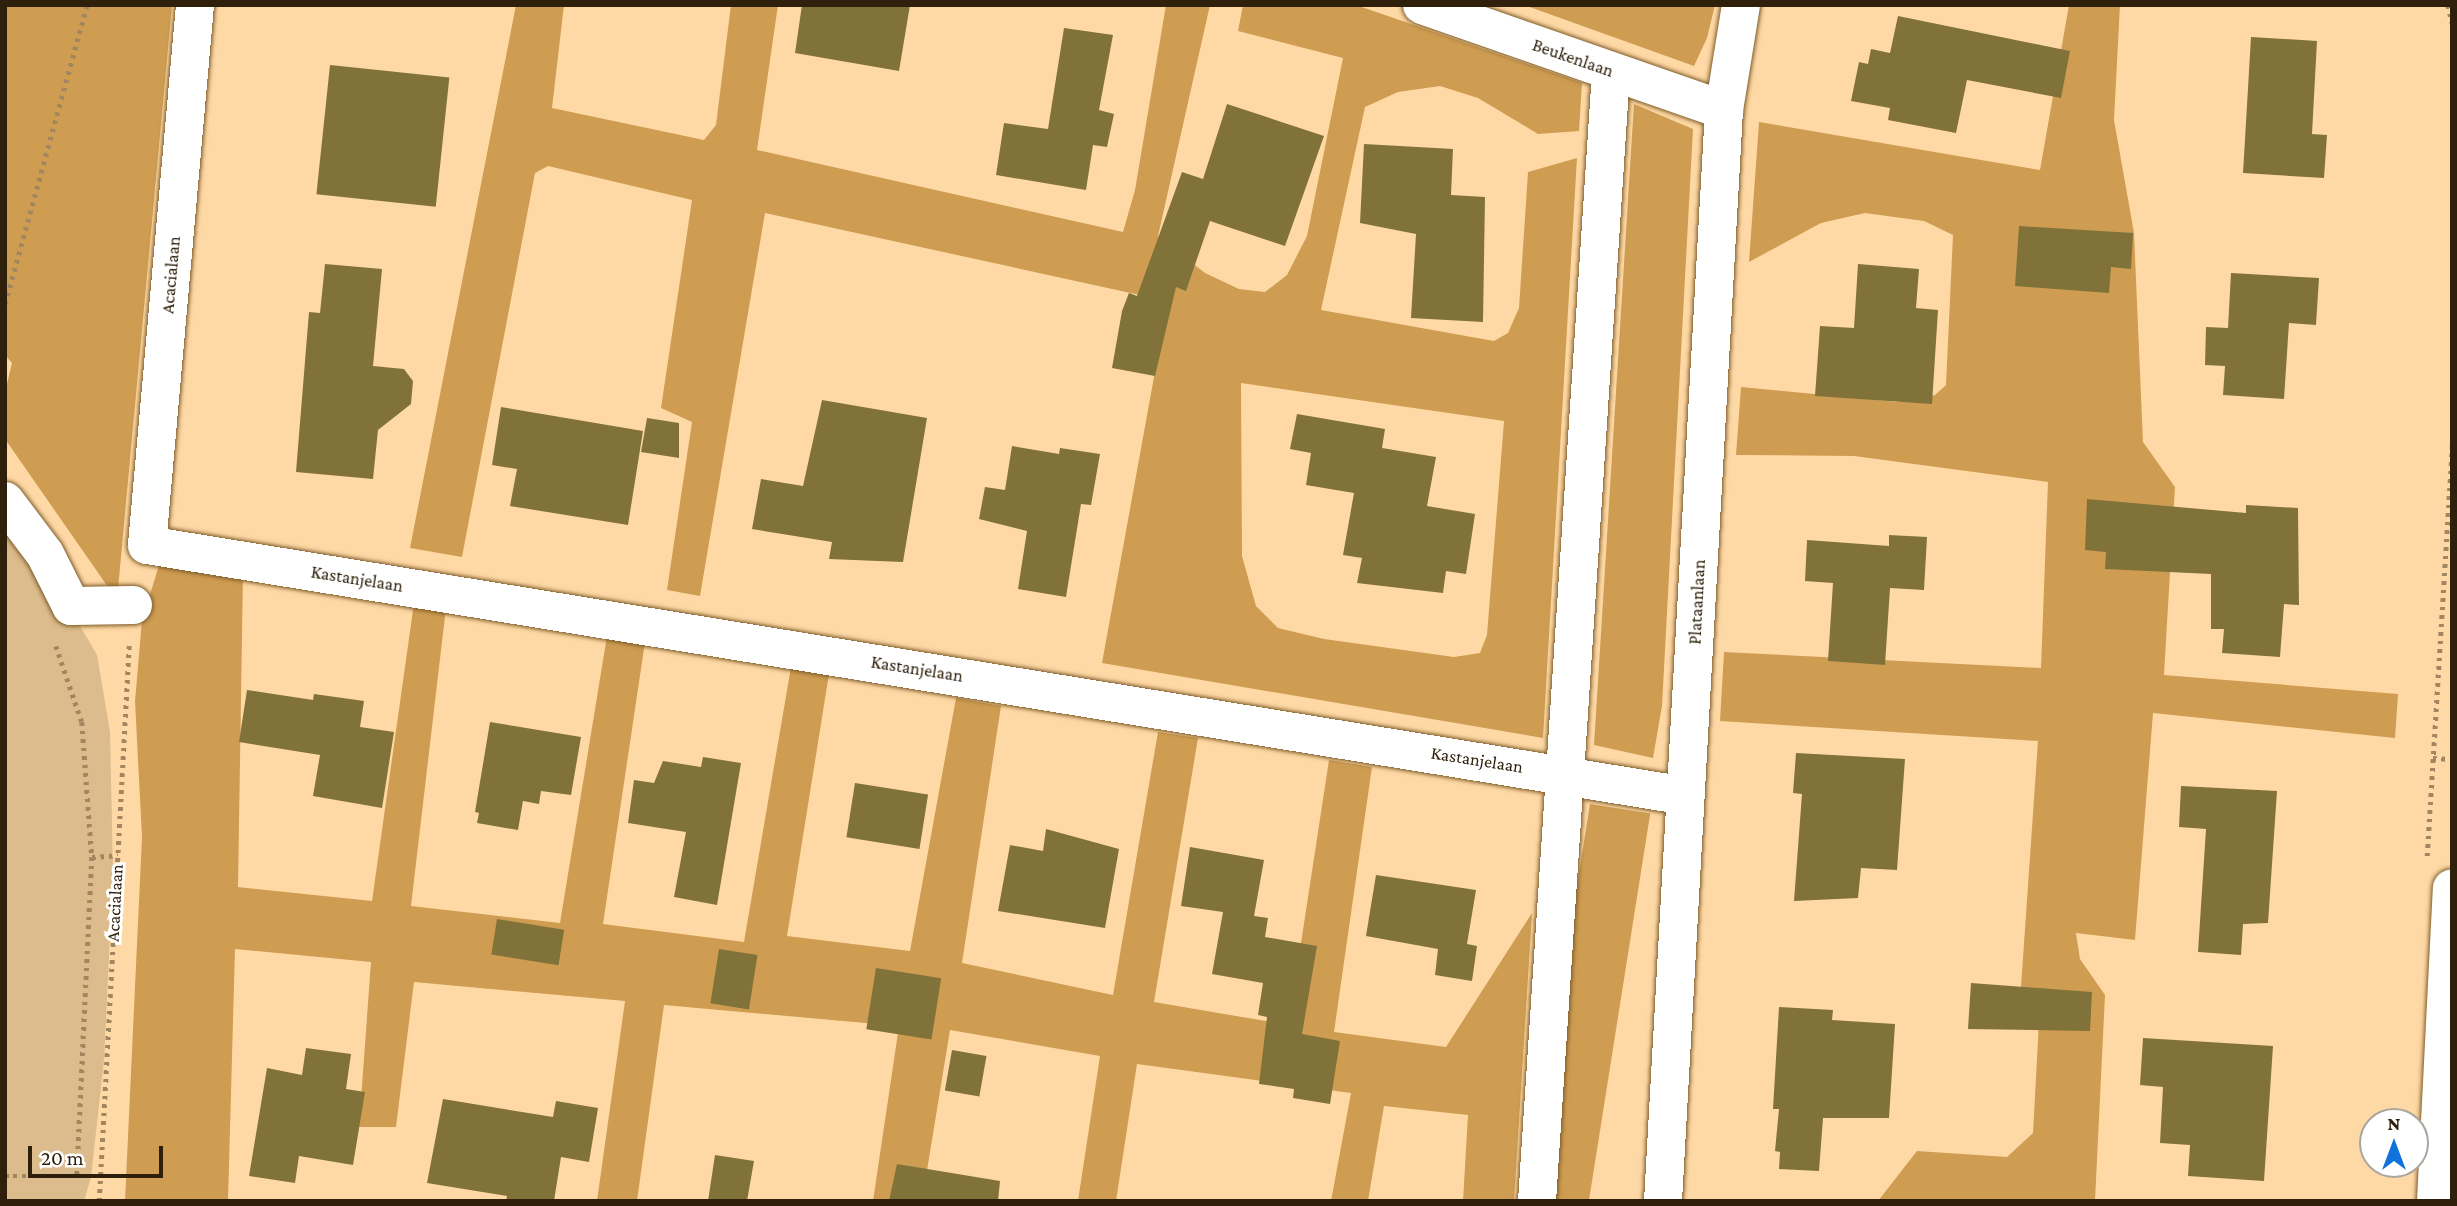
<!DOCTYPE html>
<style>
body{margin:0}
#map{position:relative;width:2457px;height:1206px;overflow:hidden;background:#ffd9a5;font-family:"Crimson Pro",serif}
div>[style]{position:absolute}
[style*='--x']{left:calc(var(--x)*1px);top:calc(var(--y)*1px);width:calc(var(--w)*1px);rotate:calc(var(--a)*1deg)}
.green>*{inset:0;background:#dcbb8c}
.forest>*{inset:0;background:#cf9d52;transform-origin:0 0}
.building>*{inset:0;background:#817239;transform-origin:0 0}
.path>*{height:4.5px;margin-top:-2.25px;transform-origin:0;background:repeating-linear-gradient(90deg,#a18660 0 3.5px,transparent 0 8.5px)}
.roads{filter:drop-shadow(0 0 2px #7d5c2a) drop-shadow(0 0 2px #7d5c2a)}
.minor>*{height:38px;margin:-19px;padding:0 19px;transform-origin:19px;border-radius:19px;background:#fff}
span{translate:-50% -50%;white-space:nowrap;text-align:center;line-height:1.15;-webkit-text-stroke:6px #fff;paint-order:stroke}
.street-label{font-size:18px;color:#2e200b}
.frame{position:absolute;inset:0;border:7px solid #2e200b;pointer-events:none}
.north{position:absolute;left:2359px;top:1108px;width:70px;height:70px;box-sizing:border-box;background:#fff;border:2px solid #aba69d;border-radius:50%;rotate:0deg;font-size:19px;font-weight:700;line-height:28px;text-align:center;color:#2e200b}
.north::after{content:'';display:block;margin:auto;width:24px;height:32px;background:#1073dc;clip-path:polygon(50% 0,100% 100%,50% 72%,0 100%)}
.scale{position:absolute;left:28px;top:1146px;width:135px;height:32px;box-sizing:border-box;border:4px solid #2e200b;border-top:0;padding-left:9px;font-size:21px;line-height:24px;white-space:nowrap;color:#2e200b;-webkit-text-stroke:5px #fff;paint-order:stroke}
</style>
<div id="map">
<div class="green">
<div style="clip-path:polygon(5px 498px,97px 655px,110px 732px,113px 873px,104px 1060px,91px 1177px,84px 1201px,5px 1201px)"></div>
</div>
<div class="forest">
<div style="clip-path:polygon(5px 5px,172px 5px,117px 600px,5px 439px,5px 392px,12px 363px,5px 355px)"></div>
<div style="clip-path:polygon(evenodd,516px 5px,564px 5px,552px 108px,704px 140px,716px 125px,731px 5px,778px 5px,757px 150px,1123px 232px,1135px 190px,1166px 5px,1210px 5px,1158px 236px,1205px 273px,1239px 289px,1265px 292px,1287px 275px,1307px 236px,1343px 58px,1238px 31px,1243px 5px,1356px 5px,1582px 83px,1579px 131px,1538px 134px,1478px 98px,1440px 86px,1398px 92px,1365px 107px,1321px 310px,1494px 341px,1508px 333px,1519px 308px,1528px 172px,1577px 158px,1543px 738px,1102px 663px,1156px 366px,1158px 299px,765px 213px,700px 596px,667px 590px,692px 422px,661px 408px,692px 200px,548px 166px,535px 173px,462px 557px,410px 548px,516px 5px,1241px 383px,1504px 421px,1487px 635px,1480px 653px,1454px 657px,1324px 639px,1278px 628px,1256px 606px,1242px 556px,1241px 383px)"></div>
<div style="clip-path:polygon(1524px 5px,1715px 5px,1707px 38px,1694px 66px)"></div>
<div style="clip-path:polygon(2069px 5px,2120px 5px,2114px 120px,2134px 233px,2143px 442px,2175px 487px,2164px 675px,2398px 694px,2395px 738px,2153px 713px,2135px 940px,2076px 933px,2080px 959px,2105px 995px,2095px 1201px,1878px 1201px,1917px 1151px,2007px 1157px,2033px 1133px,2040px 1003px,2020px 1001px,2038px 741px,1720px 721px,1724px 652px,2041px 668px,2048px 482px,1854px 456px,1736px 455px,1741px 387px,1897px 402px,1935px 395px,1946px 385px,1953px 235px,1924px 221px,1865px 213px,1821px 223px,1749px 262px,1759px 122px,2040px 170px)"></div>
<div style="clip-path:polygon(1634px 104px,1693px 129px,1662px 706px,1653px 758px,1594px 745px)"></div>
<div style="clip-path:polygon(161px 559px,243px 573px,238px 887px,372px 901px,414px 603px,446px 608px,411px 906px,560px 923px,607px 636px,645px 642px,603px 924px,744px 942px,791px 667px,829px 674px,787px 936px,910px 951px,956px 698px,1001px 706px,962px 963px,1113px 995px,1158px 732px,1198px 738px,1154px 1002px,1283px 1024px,1294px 989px,1329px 760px,1372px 767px,1334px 1032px,1446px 1047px,1532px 913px,1514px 1201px,1463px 1201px,1468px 1115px,1384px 1106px,1368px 1201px,1331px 1201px,1351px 1093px,1137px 1064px,1116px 1201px,1078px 1201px,1100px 1056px,950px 1030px,922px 1201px,873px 1201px,899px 1026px,664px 1005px,637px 1201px,597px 1201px,625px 1001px,414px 982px,396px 1127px,359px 1127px,371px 962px,235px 949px,228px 1201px,125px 1201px,142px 837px,135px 701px,142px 620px)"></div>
<div style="left:1590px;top:804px;width:61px;height:398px;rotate:9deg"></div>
</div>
<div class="building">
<div style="clip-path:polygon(802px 5px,910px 5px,899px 71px,795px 53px)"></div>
<div style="clip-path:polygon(1898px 16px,2070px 51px,2061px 98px,1967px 80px,1956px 133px,1888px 120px,1890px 108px,1851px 101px,1859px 62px,1868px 64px,1871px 49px,1890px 53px)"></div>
<div style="clip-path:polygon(1064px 28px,1113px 35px,1099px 110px,1114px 114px,1107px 147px,1093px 145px,1086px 190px,996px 175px,1004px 123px,1048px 129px)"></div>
<div style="clip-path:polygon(2251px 37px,2317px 41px,2312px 134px,2327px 135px,2324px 178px,2243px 173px)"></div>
<div style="left:330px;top:65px;width:120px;height:130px;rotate:6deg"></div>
<div style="clip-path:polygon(1227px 104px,1324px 136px,1285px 246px,1210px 221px,1186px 291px,1176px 287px,1155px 376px,1112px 368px,1122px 311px,1129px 293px,1137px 296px,1182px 172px,1203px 179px)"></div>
<div style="clip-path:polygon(1364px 144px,1453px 149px,1451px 195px,1485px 197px,1483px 322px,1411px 318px,1416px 234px,1360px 223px)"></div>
<div style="clip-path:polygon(2019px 226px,2133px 233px,2131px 269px,2111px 267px,2109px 293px,2015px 286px)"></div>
<div style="clip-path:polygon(325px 264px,382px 269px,373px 366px,404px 369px,413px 381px,411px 404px,378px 430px,373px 479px,296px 472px,309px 312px,320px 313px)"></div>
<div style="clip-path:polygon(1858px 264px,1919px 269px,1916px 308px,1938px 310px,1932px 404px,1815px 396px,1820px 326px,1854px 328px)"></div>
<div style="clip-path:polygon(2231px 273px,2319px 278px,2316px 325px,2289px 323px,2284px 399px,2223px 395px,2225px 366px,2205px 365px,2206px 327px,2228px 328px)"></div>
<div style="clip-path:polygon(822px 400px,927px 418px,903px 562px,829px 559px,832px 542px,752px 529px,761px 479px,803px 486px)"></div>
<div style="clip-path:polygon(501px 407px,643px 431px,628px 525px,510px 506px,517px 469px,492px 465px)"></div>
<div style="clip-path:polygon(1297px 414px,1385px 429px,1382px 448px,1436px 457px,1427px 506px,1475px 514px,1466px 574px,1446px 571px,1443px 593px,1357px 583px,1362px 558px,1343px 555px,1354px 493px,1306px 485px,1311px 453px,1290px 449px)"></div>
<div style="clip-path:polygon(647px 418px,679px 423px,679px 458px,641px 452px)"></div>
<div style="clip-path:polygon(1012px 446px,1059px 454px,1060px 448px,1100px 454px,1091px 505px,1081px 504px,1066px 597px,1018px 589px,1027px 531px,979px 519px,985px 487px,1005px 490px)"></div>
<div style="clip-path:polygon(2087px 499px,2246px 513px,2246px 505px,2298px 508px,2299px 605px,2284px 604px,2280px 657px,2222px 653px,2224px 629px,2211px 629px,2211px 574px,2105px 569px,2106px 552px,2085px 550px)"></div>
<div style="clip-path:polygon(1889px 535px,1927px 537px,1924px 590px,1890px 588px,1885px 665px,1828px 661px,1833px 583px,1805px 581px,1807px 540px,1889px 546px)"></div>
<div style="clip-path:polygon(247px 690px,313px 700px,314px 694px,364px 701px,360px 727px,394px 732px,382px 808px,313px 796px,320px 755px,239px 742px)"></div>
<div style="clip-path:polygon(490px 722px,581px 737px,571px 795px,541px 791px,539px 804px,523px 801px,518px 830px,477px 823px,479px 813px,475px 812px)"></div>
<div style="clip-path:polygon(1796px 753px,1905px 759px,1897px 870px,1861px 868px,1858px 898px,1794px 901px,1802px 794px,1793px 793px)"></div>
<div style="clip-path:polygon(703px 757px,741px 763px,717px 905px,674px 897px,686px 832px,628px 823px,634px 780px,654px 783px,663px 761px,701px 767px)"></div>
<div style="left:855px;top:783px;width:74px;height:55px;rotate:9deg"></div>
<div style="clip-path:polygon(2181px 786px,2277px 791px,2268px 923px,2243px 924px,2241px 955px,2198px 952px,2206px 829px,2179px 827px)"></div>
<div style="clip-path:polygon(1046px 829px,1119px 849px,1105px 928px,998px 911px,1010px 845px,1043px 851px)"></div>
<div style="clip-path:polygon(1190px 847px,1264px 860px,1254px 916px,1268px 918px,1265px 937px,1317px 946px,1302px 1034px,1340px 1041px,1330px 1104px,1293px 1098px,1294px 1089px,1259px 1084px,1267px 1017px,1258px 1015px,1263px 983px,1212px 974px,1223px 912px,1181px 906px)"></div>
<div style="clip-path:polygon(1376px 875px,1476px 890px,1467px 944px,1477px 946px,1472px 981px,1435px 975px,1438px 949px,1366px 936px)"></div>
<div style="left:497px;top:919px;width:68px;height:36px;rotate:9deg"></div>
<div style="left:719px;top:949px;width:39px;height:55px;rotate:9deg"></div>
<div style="left:876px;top:968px;width:66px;height:62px;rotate:9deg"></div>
<div style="clip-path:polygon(1971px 983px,2092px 992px,2090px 1031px,1968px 1029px)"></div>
<div style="clip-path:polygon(1779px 1007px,1833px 1010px,1832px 1020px,1895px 1024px,1889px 1118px,1823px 1118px,1819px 1171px,1779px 1169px,1780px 1152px,1775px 1151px,1779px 1109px,1773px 1109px)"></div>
<div style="clip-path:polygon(2143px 1038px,2273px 1046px,2264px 1181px,2188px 1176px,2190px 1145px,2160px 1143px,2163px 1087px,2140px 1085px)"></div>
<div style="clip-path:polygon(306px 1048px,351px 1054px,346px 1089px,365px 1092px,353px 1165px,299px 1156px,295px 1183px,249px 1176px,267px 1068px,302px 1075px)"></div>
<div style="left:952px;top:1050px;width:35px;height:41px;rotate:10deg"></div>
<div style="clip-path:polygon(443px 1099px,553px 1117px,556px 1101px,598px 1108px,589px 1162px,561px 1157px,554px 1201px,506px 1201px,507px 1196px,427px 1183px)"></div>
<div style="clip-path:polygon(715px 1155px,754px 1161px,747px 1201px,708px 1201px)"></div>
<div style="clip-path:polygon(897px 1164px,1000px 1181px,998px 1201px,889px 1201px)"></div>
</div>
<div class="path">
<div style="--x:2448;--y:5;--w:18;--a:77"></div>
<div style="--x:5;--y:304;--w:310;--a:-74.7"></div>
<div style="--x:56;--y:646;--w:80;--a:71.1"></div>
<div style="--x:82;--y:722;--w:135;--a:85.8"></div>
<div style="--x:92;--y:857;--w:319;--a:92.7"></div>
<div style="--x:2433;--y:758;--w:19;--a:3"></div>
<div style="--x:2427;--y:856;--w:413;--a:-86.5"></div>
<div style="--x:92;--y:857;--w:26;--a:-4"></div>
<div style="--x:5;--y:1176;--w:96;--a:0"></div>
<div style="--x:99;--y:1201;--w:556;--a:-86.91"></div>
</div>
<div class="roads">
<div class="minor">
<div style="--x:195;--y:5;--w:542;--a:95.08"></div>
<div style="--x:147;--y:545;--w:1559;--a:9.26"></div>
<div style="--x:1422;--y:5;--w:320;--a:19.2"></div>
<div style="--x:5;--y:501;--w:66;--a:53"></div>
<div style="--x:45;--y:554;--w:58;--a:63.4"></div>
<div style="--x:71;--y:606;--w:62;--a:-0.9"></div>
<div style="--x:1537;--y:1201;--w:1131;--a:-86.25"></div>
<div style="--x:1663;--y:1201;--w:1093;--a:-86.8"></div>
<div style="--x:1724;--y:110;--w:106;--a:-80.8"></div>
<div style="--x:2436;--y:1201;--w:313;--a:-87.1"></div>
</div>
</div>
<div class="street-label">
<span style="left:1573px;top:58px;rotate:19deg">Beukenlaan</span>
<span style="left:171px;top:275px;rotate:-85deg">Acacialaan</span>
<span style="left:357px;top:579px;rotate:9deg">Kastanjelaan</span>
<span style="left:1697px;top:602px;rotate:-87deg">Plataanlaan</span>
<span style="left:917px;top:669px;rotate:9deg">Kastanjelaan</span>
<span style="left:1477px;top:760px;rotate:9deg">Kastanjelaan</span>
<span style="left:115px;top:903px;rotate:-87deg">Acacialaan</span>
</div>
<div class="frame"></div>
<div class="north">N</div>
<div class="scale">20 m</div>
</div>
